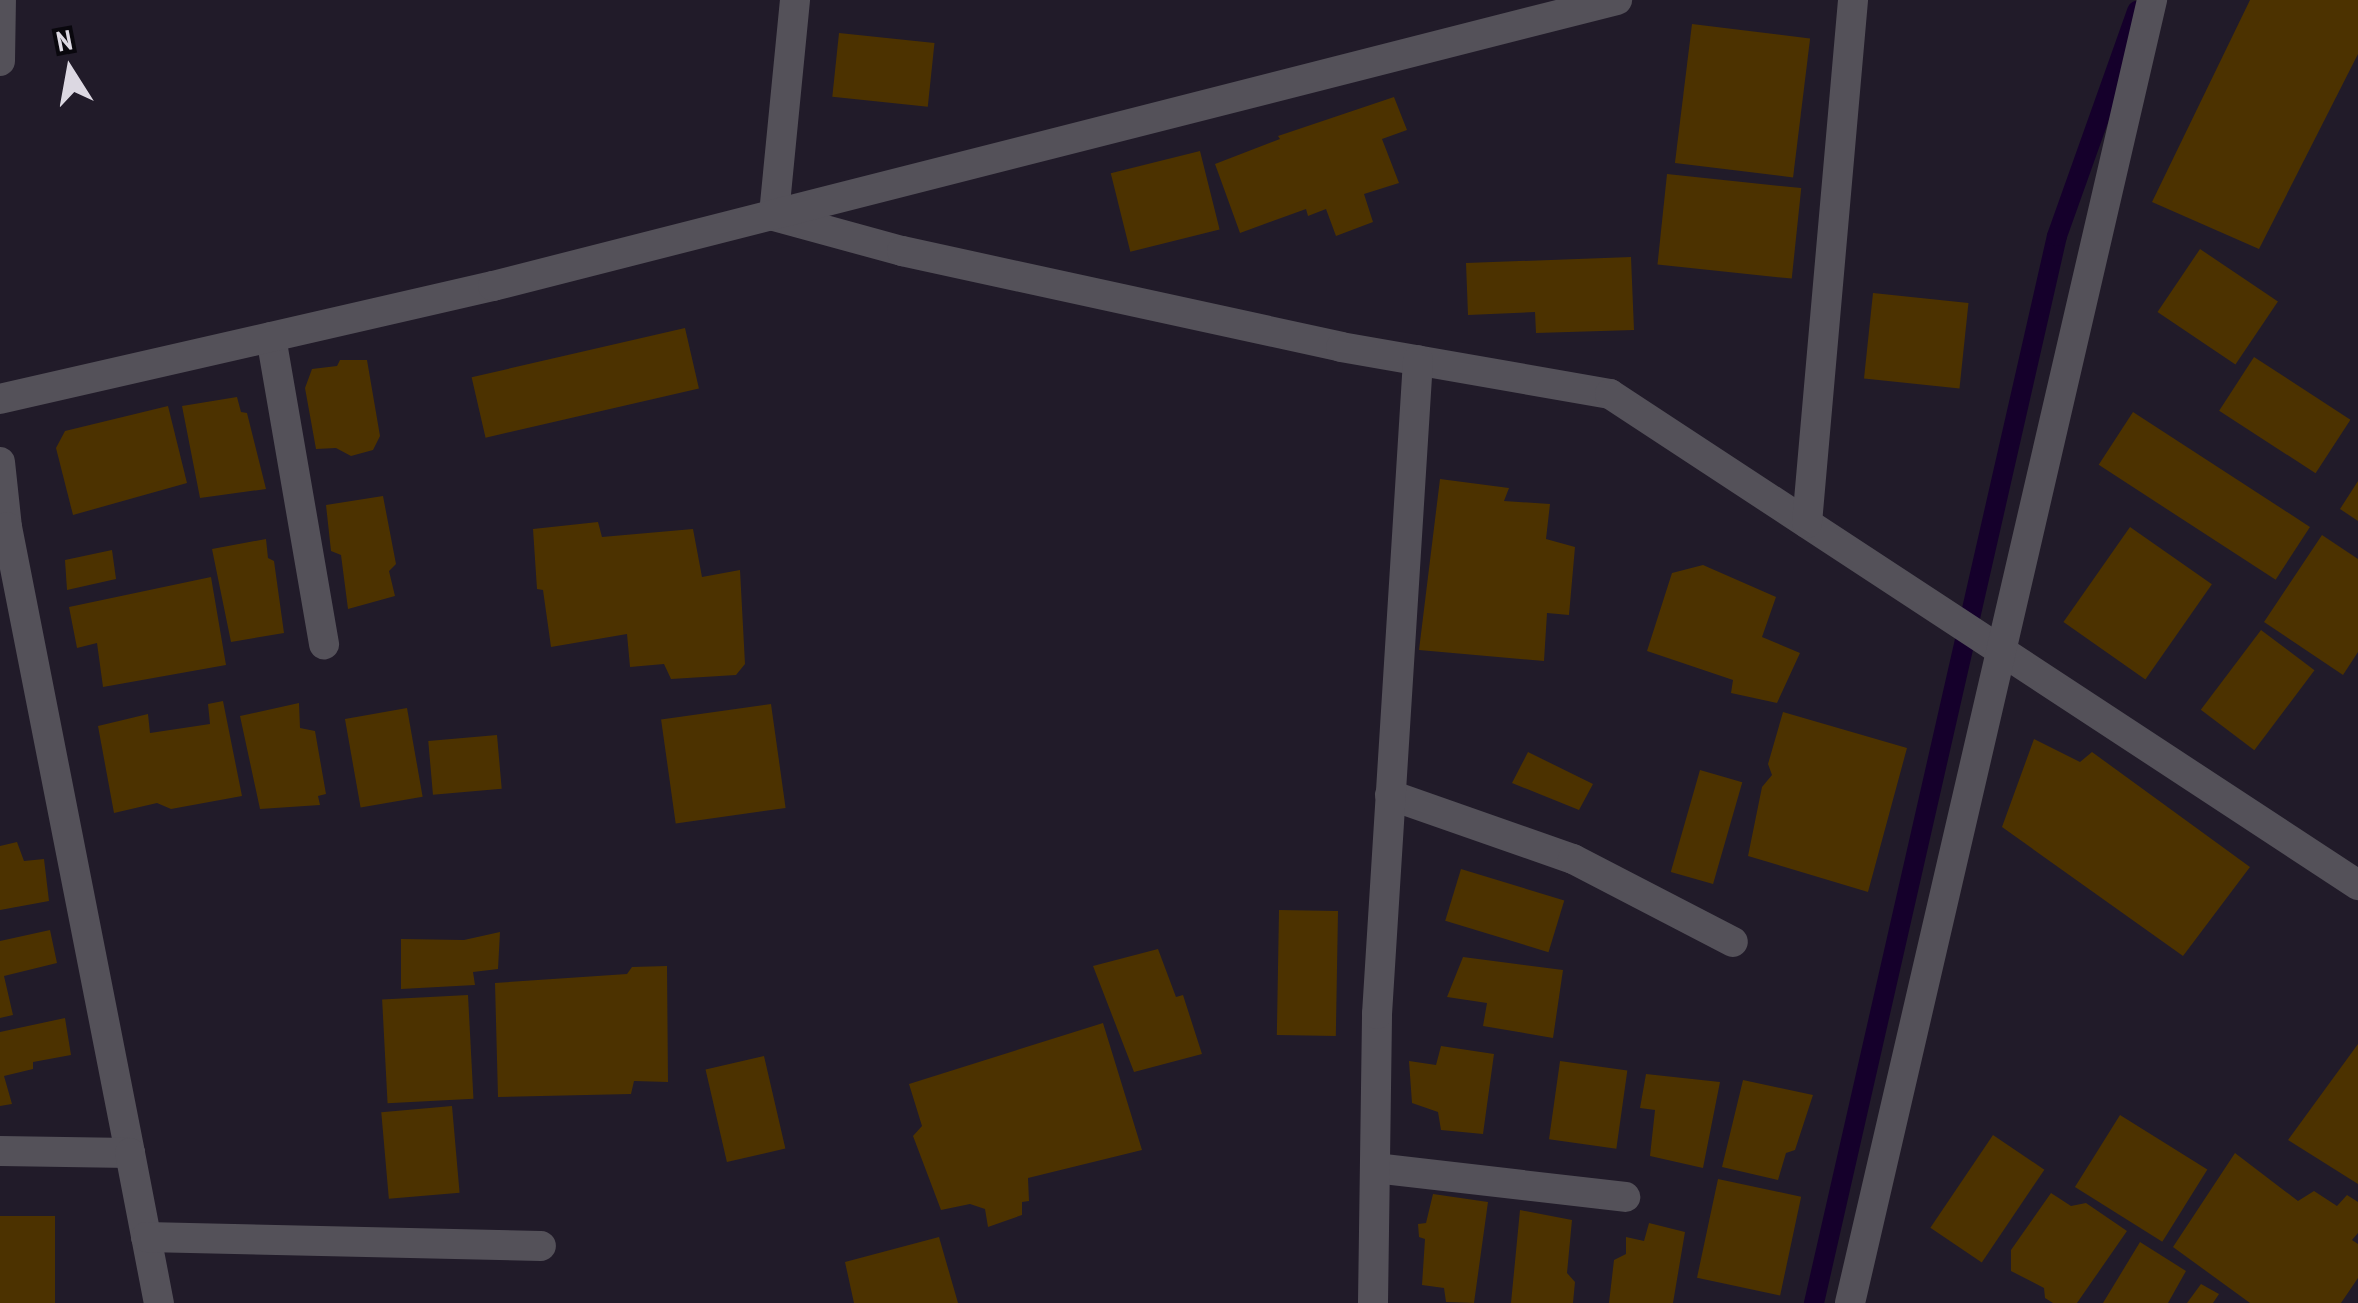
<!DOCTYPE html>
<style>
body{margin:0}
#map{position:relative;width:2358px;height:1303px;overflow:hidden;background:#211b29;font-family:"PT Sans Narrow",sans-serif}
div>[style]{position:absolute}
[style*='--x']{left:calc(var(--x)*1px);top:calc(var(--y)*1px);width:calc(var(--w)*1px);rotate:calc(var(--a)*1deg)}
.stream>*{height:20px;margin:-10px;padding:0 10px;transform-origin:10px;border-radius:10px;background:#15002b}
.building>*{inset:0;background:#4c3200;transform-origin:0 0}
.minor>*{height:30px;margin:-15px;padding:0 15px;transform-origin:15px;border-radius:15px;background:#545159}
span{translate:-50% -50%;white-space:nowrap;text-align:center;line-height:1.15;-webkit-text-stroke:8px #09070d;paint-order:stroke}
.north{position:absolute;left:20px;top:20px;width:100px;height:100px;-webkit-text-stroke:8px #09070d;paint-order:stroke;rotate:349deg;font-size:28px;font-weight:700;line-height:40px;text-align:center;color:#dcd8e2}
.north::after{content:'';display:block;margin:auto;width:35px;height:45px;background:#dcd8e2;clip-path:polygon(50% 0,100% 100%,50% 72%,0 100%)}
</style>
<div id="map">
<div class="stream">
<div style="--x:1814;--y:1303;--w:1094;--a:-77.17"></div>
<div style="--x:2057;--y:236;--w:239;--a:-70.4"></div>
</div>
<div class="building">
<div style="clip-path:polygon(2250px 0,2358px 0,2358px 54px,2259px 249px,2152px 202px)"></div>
<div style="left:1692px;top:24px;width:119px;height:140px;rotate:7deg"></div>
<div style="left:839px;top:33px;width:96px;height:64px;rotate:6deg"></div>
<div style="clip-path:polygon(1394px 97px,1407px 130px,1382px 139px,1399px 183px,1364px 194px,1373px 222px,1336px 236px,1326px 209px,1308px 216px,1306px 209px,1240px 233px,1215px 164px,1280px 139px,1278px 136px)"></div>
<div style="left:1200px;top:151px;width:81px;height:92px;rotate:76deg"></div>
<div style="left:1667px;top:174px;width:135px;height:91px;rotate:6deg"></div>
<div style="left:2200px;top:249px;width:94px;height:76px;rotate:34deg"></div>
<div style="clip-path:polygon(1631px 257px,1634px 330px,1536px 333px,1535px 312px,1468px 315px,1466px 263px)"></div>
<div style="left:1873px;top:293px;width:96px;height:86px;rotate:6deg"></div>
<div style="left:685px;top:328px;width:62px;height:219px;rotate:77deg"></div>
<div style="left:2254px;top:357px;width:115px;height:64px;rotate:33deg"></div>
<div style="clip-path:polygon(340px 360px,367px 360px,380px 436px,373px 450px,351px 456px,336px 448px,316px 449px,305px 388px,312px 369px,337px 366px)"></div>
<div style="clip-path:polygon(237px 397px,241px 412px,247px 413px,266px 489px,200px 498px,182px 406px)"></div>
<div style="clip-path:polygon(168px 406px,187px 483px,73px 515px,56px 448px,65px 431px)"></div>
<div style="left:2133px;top:412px;width:211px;height:63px;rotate:33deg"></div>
<div style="clip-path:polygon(1440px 479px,1509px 488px,1504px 501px,1550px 504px,1546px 539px,1575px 547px,1569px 615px,1547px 613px,1544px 661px,1419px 650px)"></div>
<div style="clip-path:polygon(2358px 481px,2358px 521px,2340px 509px)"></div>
<div style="clip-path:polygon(383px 496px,396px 564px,389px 571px,395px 596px,348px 609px,341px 555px,331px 551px,326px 505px)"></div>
<div style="clip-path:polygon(598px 522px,602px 537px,693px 529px,702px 577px,740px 570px,745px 664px,736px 675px,671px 679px,664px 664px,630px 667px,627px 634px,551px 647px,543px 590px,537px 589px,533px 529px)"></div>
<div style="left:2130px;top:527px;width:100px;height:116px;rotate:35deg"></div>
<div style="clip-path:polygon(2322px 535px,2358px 559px,2358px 652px,2343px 675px,2264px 622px)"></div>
<div style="clip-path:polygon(266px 539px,268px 558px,274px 561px,284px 633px,231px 642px,212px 549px)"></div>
<div style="clip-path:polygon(112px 550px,116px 579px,67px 590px,65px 560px)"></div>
<div style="clip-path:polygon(1703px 565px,1776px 597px,1762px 637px,1800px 653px,1777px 703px,1731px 693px,1733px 680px,1647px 651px,1672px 573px)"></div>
<div style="clip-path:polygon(211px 577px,226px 665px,103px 687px,97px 643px,77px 648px,69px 607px)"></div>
<div style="left:2261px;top:630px;width:67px;height:100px;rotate:37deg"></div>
<div style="clip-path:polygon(223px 701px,242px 796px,171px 809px,157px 803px,114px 813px,98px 726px,148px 714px,150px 733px,210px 724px,208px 704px)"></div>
<div style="clip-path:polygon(299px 703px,300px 728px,315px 731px,326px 794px,318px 796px,320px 805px,260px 809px,240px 716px)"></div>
<div style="left:771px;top:704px;width:105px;height:111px;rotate:82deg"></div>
<div style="left:407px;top:708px;width:90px;height:63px;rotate:80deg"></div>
<div style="clip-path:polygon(1783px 712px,1907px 748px,1868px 892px,1748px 856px,1762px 787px,1772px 775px,1768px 764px)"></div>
<div style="left:497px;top:735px;width:54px;height:69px;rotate:85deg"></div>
<div style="clip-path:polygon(2034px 739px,2080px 762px,2092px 752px,2250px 867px,2183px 956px,2002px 827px)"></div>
<div style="clip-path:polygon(1528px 752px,1593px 784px,1579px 810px,1512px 783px)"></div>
<div style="left:1700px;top:770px;width:44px;height:106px;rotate:16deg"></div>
<div style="clip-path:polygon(17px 842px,24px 861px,44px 859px,49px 901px,0 910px,0 846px)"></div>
<div style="left:1461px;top:869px;width:108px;height:54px;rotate:17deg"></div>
<div style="left:1338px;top:911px;width:125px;height:59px;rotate:91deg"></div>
<div style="clip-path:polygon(50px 930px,57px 963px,4px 976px,13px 1015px,0 1018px,0 941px)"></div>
<div style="clip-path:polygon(500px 932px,498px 969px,473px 972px,475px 985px,401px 989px,401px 939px,464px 940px)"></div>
<div style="clip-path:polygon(1158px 949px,1176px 997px,1183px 995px,1202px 1054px,1134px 1072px,1093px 966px)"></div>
<div style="clip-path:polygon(1463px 957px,1563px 970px,1553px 1038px,1483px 1026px,1487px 1003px,1447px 997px)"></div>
<div style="clip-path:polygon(667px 966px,668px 1082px,634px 1081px,631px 1094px,498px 1097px,495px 983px,627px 974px,632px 967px)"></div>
<div style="left:468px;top:995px;width:104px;height:86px;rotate:87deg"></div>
<div style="clip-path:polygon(65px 1018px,71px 1055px,33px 1062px,33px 1069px,4px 1076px,12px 1104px,0 1106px,0 1032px)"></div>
<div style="clip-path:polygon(1103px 1023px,1142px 1150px,1028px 1178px,1029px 1201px,1022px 1202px,1022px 1215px,988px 1227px,985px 1209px,970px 1204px,941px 1210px,913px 1136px,922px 1126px,909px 1084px)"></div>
<div style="clip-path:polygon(2358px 1044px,2358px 1184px,2288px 1140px)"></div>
<div style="clip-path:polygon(1441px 1046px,1494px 1054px,1483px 1134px,1441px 1130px,1438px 1112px,1412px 1103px,1409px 1061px,1436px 1065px)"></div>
<div style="left:764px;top:1056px;width:95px;height:60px;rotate:77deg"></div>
<div style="left:1560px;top:1061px;width:68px;height:79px;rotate:8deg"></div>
<div style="clip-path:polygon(1646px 1074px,1720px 1082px,1703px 1168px,1650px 1156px,1655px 1110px,1640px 1108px)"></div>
<div style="clip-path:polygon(1743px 1080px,1813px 1095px,1795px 1150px,1786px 1153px,1778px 1180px,1722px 1167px)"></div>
<div style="left:452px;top:1106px;width:87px;height:71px;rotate:85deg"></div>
<div style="left:2120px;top:1115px;width:103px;height:85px;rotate:32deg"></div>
<div style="left:1993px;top:1135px;width:62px;height:112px;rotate:34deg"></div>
<div style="clip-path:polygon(2235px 1153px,2298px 1201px,2314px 1191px,2337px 1206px,2347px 1195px,2358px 1202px,2358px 1233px,2352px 1240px,2358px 1244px,2358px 1278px,2341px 1303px,2250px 1303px,2173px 1247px)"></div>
<div style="left:1718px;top:1179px;width:85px;height:101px;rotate:12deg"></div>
<div style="clip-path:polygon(2051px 1193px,2071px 1206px,2086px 1203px,2127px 1231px,2077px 1303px,2053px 1303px,2045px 1298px,2044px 1288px,2011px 1271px,2011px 1250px)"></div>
<div style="clip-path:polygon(1433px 1194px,1488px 1202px,1474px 1303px,1446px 1302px,1444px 1288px,1422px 1285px,1425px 1239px,1419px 1237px,1418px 1224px,1426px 1223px)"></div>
<div style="clip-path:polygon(1520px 1210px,1572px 1220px,1567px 1273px,1575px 1282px,1573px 1303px,1511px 1303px)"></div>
<div style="left:0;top:1216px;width:55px;height:87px"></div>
<div style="clip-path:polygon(1649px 1223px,1685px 1232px,1673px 1303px,1609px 1303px,1614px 1260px,1626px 1254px,1626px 1237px,1644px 1241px)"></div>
<div style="clip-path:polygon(939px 1237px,958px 1303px,854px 1303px,845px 1262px)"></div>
<div style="clip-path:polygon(2140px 1242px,2186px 1271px,2168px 1303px,2103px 1303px)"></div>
<div style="clip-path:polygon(2201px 1284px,2219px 1294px,2213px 1303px,2187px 1303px)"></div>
</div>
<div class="minor">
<div style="--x:795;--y:0;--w:217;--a:95.6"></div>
<div style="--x:774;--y:216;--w:133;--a:15.3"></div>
<div style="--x:902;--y:251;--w:449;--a:12.3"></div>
<div style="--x:1341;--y:347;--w:273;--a:9.9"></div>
<div style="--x:1610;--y:394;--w:895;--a:33.28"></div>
<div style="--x:0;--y:61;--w:61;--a:-89.1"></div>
<div style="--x:271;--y:337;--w:312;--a:80.2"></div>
<div style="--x:0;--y:399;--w:506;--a:-12.91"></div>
<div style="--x:493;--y:286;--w:1160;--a:-14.28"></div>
<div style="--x:0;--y:462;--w:65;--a:83.9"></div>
<div style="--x:7;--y:527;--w:638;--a:78.88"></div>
<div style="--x:1807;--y:523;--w:525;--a:-84.97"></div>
<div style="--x:1390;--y:795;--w:194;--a:19.3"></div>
<div style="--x:1573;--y:859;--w:180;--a:27.4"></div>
<div style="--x:0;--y:1151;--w:130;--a:0.9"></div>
<div style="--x:130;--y:1153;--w:153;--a:79.1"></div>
<div style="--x:1375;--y:1168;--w:252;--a:6.6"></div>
<div style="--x:146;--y:1237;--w:395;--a:1.3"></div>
<div style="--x:1373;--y:1303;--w:289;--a:-89.2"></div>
<div style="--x:1377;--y:1014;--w:655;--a:-86.41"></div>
<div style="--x:1850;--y:1303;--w:1338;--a:-76.95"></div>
</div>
<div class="north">N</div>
</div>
